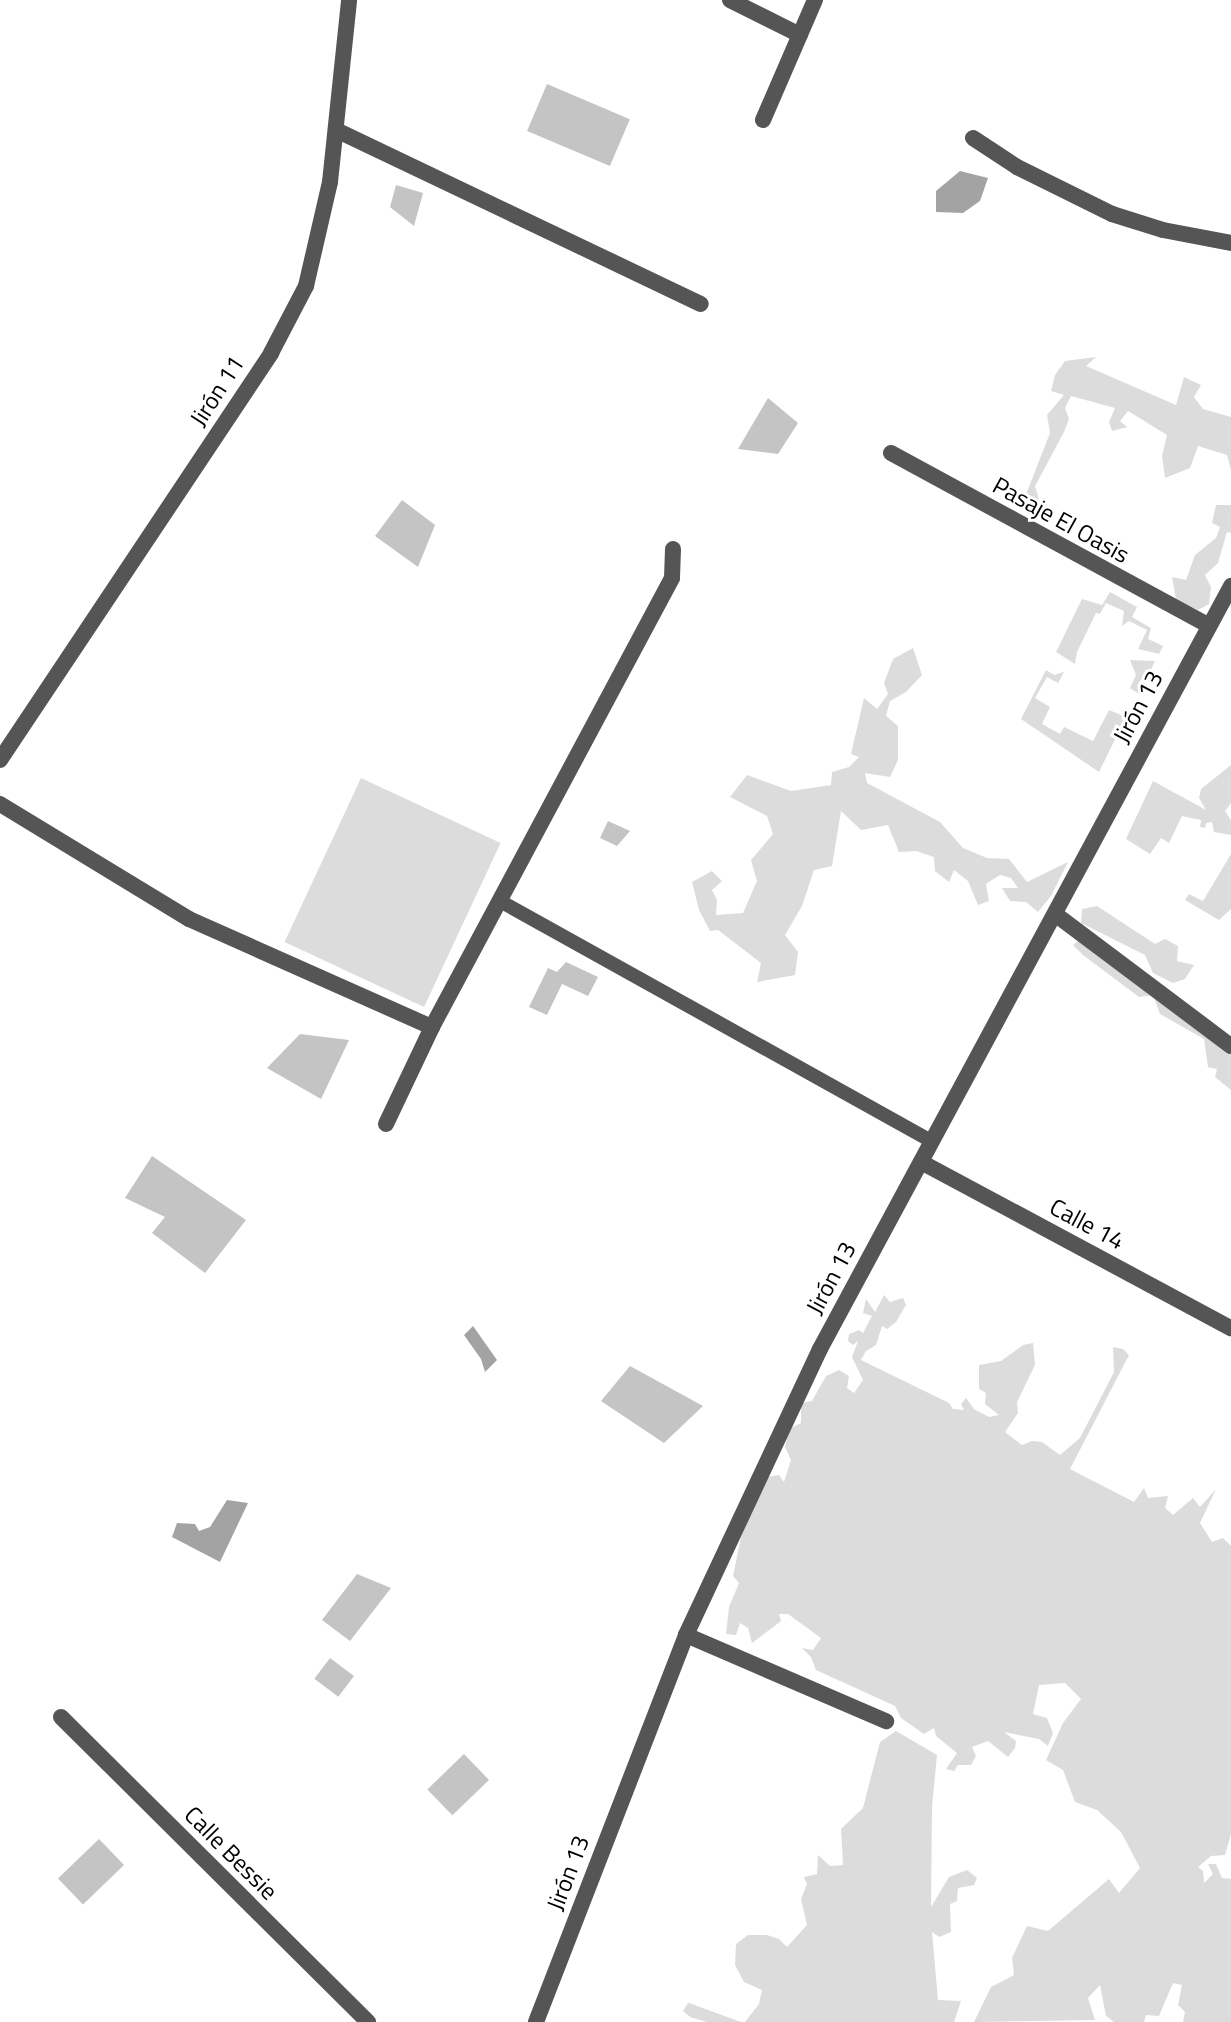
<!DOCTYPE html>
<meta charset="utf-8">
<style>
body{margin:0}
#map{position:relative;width:1231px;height:2022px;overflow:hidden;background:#fff;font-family:"Titillium Web",sans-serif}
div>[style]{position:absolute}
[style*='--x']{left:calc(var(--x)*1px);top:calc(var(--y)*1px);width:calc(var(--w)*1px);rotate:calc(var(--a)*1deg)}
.green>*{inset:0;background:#dcdcdc;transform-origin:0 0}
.water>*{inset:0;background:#a3a3a3}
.building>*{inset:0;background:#c4c4c4;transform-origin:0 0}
.pedestrian>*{height:14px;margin:-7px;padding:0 7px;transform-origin:7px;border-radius:7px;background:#555}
.minor>*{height:16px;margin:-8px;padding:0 8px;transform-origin:8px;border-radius:8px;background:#555}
.tertiary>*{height:16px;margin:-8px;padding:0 8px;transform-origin:8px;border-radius:8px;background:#555}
span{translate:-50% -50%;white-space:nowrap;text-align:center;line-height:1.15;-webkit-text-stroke:6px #fff;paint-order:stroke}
.street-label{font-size:24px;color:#000}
</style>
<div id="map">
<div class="green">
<div style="clip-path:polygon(1096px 357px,1086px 366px,1176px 405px,1184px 377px,1201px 385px,1194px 397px,1203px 409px,1231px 417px,1231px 470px,1227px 455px,1198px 446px,1190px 468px,1165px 478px,1162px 456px,1167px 435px,1128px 411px,1120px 421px,1127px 427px,1112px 431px,1109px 422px,1115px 408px,1071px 396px,1065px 408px,1069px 419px,1064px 432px,1035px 486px,1041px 506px,1036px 512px,1023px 502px,1050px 433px,1047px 415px,1064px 395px,1051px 391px,1055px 375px,1065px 361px)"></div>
<div style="clip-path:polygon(1216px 505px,1231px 505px,1231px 533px,1227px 532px,1218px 563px,1205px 575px,1211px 587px,1209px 604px,1198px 610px,1176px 600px,1172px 577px,1186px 580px,1195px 555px,1216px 538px,1220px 527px,1212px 523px)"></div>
<div style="clip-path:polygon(1110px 592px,1137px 607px,1132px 617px,1151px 628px,1148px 639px,1163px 646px,1159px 654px,1138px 649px,1147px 630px,1129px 621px,1122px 626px,1124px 611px,1106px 603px,1100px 614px,1096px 613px,1077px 652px,1075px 664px,1056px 652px,1082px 599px,1102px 605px)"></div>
<div style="clip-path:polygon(913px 648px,922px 675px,906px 692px,890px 701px,886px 716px,898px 726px,898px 760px,890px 777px,865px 773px,867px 783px,940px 822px,963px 848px,987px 858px,1009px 859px,1027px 882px,1068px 862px,1051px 896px,1038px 912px,1026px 902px,1010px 901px,1002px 888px,1018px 888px,1011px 878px,1000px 875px,986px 884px,989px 901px,978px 905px,968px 881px,954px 870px,949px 882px,935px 871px,934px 857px,916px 851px,899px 852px,888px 825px,861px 830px,841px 811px,832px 866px,814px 870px,802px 906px,785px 935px,798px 952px,795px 975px,757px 982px,761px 963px,718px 930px,710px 931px,699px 910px,692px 882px,712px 871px,722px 881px,712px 890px,717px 900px,716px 915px,743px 913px,757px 881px,751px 860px,773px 834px,767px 816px,730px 797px,747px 775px,791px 791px,831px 785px,832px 772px,849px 767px,859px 757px,851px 754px,864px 698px,877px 709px,888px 694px,884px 683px,893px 659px)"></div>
<div style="clip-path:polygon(1130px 660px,1155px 661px,1139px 694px,1130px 688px,1136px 675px)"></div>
<div style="clip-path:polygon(1046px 670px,1054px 675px,1064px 672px,1058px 683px,1047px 677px,1035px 698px,1050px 707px,1042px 724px,1060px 734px,1064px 727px,1093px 741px,1109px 710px,1126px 717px,1099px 772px,1021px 719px)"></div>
<div style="clip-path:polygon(1231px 765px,1231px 803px,1225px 811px,1231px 820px,1231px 835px,1214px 832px,1212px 822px,1206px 823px,1205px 828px,1200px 827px,1201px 820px,1182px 816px,1169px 843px,1161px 838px,1150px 854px,1126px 839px,1153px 781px,1206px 810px,1199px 798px,1201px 789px)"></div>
<div style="left:361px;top:778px;width:154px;height:181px;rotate:25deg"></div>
<div style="clip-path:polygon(1231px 854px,1231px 909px,1219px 920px,1185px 900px,1189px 894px,1203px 901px)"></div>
<div style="clip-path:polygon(1097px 906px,1155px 944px,1165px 939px,1178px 946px,1177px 961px,1194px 965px,1185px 979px,1173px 983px,1153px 973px,1145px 955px,1081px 923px,1082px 909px)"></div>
<div style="clip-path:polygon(1082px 938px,1231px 1052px,1231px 1090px,1215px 1077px,1217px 1069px,1208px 1067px,1204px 1039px,1160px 1014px,1153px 995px,1139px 997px,1083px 955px,1073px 945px)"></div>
<div style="clip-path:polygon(884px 1295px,890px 1302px,903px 1298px,906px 1305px,896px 1322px,887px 1329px,882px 1326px,876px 1345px,866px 1351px,861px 1360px,949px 1403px,953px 1409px,964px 1410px,961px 1404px,966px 1398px,974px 1409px,989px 1417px,999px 1415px,985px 1404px,986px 1393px,979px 1389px,979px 1365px,1001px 1361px,1023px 1345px,1033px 1343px,1035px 1365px,1017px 1402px,1018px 1413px,1005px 1432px,1022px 1445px,1032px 1441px,1042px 1442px,1060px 1455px,1080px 1438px,1114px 1372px,1113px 1347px,1123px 1349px,1129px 1355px,1070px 1469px,1134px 1502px,1144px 1488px,1148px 1498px,1168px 1496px,1165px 1508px,1173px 1515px,1193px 1498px,1200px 1507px,1216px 1489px,1200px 1523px,1212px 1542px,1223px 1538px,1231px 1546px,1231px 1834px,1225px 1855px,1211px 1856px,1198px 1867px,1203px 1871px,1204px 1883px,1213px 1874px,1208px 1864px,1216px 1864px,1222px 1878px,1231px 1879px,1231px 2022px,1183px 2022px,1185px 2012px,1178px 2005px,1182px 1985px,1173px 1983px,1159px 2016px,1146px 2015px,1144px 2022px,1114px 2022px,1106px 2016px,1100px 1985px,1088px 1998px,1095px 2020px,974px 2022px,991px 1987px,1014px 1975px,1012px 1958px,1027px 1926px,1048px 1931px,1109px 1879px,1119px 1893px,1140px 1868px,1121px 1832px,1097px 1810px,1075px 1802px,1063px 1770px,1046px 1760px,1063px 1723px,1081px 1699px,1065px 1683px,1039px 1685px,1033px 1714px,1047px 1718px,1053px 1733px,1048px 1746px,1039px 1739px,1004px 1732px,1016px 1741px,1015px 1748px,1008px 1757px,988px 1741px,972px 1747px,976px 1756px,971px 1765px,958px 1765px,954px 1771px,946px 1769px,957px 1753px,936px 1736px,934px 1728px,924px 1734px,901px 1718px,895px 1706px,816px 1670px,811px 1657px,802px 1648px,813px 1650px,821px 1638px,788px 1614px,779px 1614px,781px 1621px,752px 1643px,748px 1628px,740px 1623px,736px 1635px,726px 1634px,729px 1607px,739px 1583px,733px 1576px,741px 1537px,758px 1495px,767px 1477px,779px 1475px,784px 1482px,791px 1460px,785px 1447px,789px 1429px,801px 1423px,801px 1403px,812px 1401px,826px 1376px,839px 1370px,849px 1376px,847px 1388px,854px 1393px,863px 1380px,852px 1357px,858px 1341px,853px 1345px,848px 1341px,849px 1334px,859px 1330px,863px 1333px,872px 1316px,863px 1313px,866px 1299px,875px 1312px)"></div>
<div style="clip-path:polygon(896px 1731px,937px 1755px,932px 1807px,931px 1907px,949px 1877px,967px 1870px,977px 1878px,974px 1885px,958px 1888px,957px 1901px,950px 1904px,951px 1932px,939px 1937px,932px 1932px,938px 2000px,961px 2001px,954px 2022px,745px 2022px,759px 2004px,762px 1990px,744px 1982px,735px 1965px,736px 1944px,748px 1935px,767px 1935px,779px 1939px,787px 1947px,807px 1925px,801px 1899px,807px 1884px,804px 1877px,817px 1874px,818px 1855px,830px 1866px,843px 1865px,841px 1829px,863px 1808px,880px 1742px)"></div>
<div style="clip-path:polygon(688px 2003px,689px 2003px,741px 2022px,707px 2022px,690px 2017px,683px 2011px)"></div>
</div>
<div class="water">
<div style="clip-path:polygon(960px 171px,988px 178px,980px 201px,963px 213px,936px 212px,936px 191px)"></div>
<div style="clip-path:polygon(473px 1326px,497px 1360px,485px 1372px,481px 1359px,464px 1335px)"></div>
<div style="clip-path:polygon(227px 1500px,248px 1503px,220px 1562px,172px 1537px,177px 1523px,195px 1524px,199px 1531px,210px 1527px)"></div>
</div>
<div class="building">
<div style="left:547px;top:84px;width:90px;height:51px;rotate:23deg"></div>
<div style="clip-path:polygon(396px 185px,423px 193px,414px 226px,390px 207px)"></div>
<div style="clip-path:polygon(768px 398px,798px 423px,778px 454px,738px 449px)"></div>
<div style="clip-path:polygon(402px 500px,435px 525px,418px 567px,375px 536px)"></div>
<div style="clip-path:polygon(608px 821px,630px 831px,617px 846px,600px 838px)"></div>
<div style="clip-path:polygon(566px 962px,598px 977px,588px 996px,562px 984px,547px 1015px,529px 1007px,548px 968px,557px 972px)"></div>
<div style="clip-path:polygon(300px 1034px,349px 1040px,321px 1099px,267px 1068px)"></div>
<div style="clip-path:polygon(152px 1156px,246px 1220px,205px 1273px,152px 1233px,165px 1217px,125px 1198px)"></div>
<div style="clip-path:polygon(630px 1366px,703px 1406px,664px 1443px,601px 1401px)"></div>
<div style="clip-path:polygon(357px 1574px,391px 1588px,350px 1641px,322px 1620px)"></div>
<div style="left:330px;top:1658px;width:30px;height:26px;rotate:37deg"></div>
<div style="left:464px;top:1754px;width:36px;height:51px;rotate:46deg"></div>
<div style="left:99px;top:1839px;width:36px;height:57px;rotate:46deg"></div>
</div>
<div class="pedestrian">
<div style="--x:500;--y:901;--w:494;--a:29.1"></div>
</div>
<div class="minor">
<div style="--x:730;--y:0;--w:78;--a:26.6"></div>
<div style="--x:763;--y:120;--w:131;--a:-66.6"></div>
<div style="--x:336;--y:130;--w:404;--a:25.5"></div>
<div style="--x:973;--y:138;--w:53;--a:33.4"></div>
<div style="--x:1017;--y:167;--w:106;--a:26.3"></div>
<div style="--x:1112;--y:214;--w:53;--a:17.4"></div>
<div style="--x:1163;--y:230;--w:69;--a:10.8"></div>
<div style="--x:891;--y:453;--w:362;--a:28.5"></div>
<div style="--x:0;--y:760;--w:489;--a:-56.3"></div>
<div style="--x:271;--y:353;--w:76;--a:-62.4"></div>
<div style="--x:306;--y:286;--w:107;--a:-77"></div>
<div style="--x:330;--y:182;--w:183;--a:-84"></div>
<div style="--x:0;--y:804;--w:221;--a:31.3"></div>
<div style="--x:189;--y:919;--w:266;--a:24"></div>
<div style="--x:1055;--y:914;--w:220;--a:36.9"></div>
<div style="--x:386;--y:1124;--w:107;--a:-64.6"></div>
<div style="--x:432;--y:1027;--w:509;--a:-61.87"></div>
<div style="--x:672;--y:578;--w:29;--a:-88"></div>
<div style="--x:921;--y:1162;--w:352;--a:28.2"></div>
<div style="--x:686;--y:1635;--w:218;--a:23.3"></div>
<div style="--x:61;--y:1717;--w:433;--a:44.8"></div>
</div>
<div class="tertiary">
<div style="--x:536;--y:2022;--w:415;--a:-68.8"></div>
<div style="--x:686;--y:1635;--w:316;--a:-64.9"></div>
<div style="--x:820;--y:1349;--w:867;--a:-61.69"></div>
</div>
<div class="street-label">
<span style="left:217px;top:391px;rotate:-57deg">Jirón 11</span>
<span style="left:1061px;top:520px;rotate:29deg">Pasaje El Oasis</span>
<span style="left:1138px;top:707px;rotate:-62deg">Jirón 13</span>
<span style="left:1087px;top:1224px;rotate:28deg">Calle 14</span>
<span style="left:831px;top:1278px;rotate:-62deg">Jirón 13</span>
<span style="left:231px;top:1853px;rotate:45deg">Calle Bessie</span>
<span style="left:568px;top:1873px;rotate:-69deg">Jirón 13</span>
</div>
</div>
